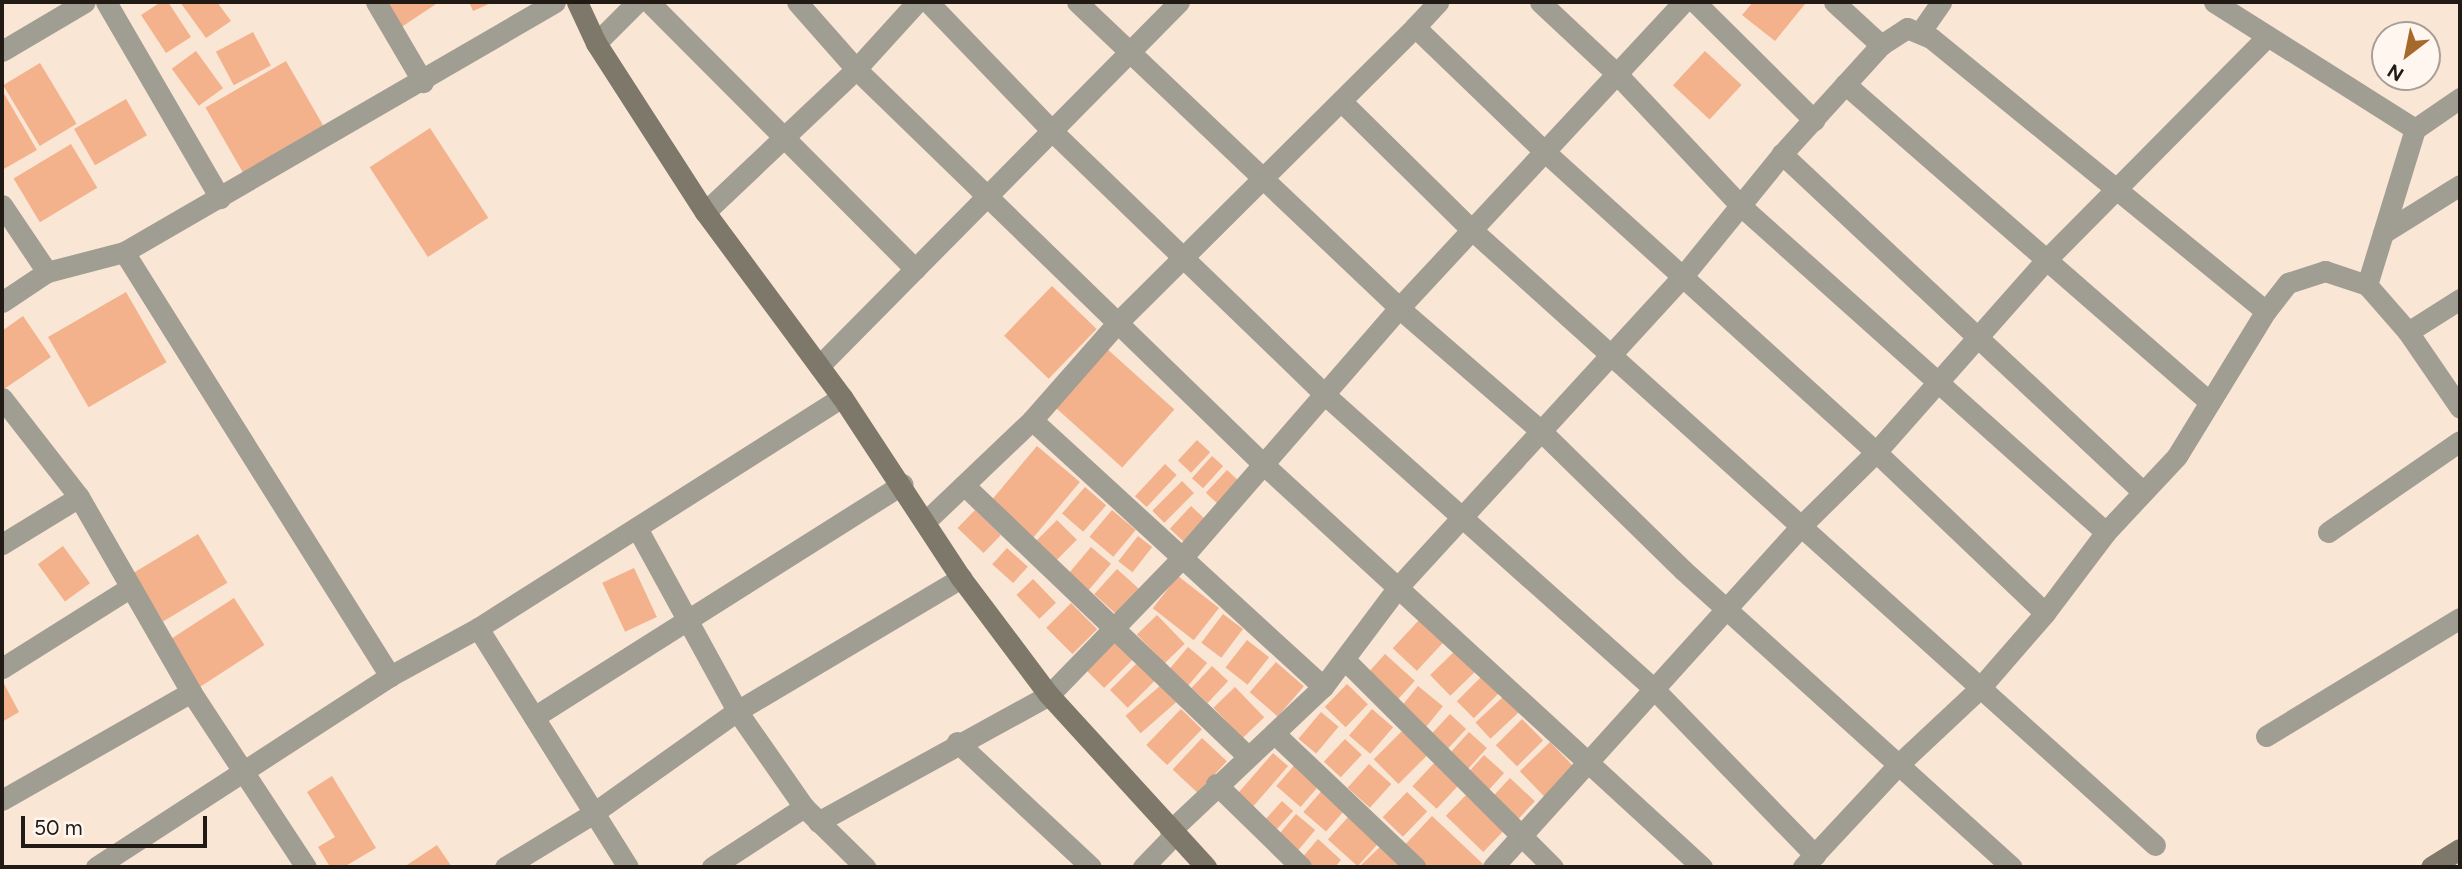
<!DOCTYPE html>
<style>
body{margin:0}
#map{position:relative;width:2462px;height:869px;overflow:hidden;background:#fae6d5;font-family:Figtree,sans-serif}
div>[style]{position:absolute}
[style*='--x']{left:calc(var(--x)*1px);top:calc(var(--y)*1px);width:calc(var(--w)*1px);rotate:calc(var(--a)*1deg)}
.building>*{inset:0;background:#f3b18c;transform-origin:0 0}
.street>*{height:21px;margin:-10.5px;padding:0 10.5px;transform-origin:10.5px;border-radius:10.5px;background:#a09d93}
.secondary>*{height:21px;margin:-10.5px;padding:0 10.5px;transform-origin:10.5px;border-radius:10.5px;background:#7d786a}
span{translate:-50% -50%;white-space:nowrap;text-align:center;line-height:1.15;-webkit-text-stroke:6px #fef6ef;paint-order:stroke}
.frame{position:absolute;inset:0;border:4px solid #221b15;pointer-events:none}
.north{position:absolute;left:2371px;top:21px;width:70px;height:70px;box-sizing:border-box;background:#fef6ef;border:2px solid #a69e98;border-radius:50%;rotate:212deg;font-size:19px;font-weight:700;line-height:28px;text-align:center;color:#221b15}
.north::after{content:'';display:block;margin:auto;width:24px;height:32px;background:#a5692c;clip-path:polygon(50% 0,100% 100%,50% 72%,0 100%)}
.scale{position:absolute;left:21px;top:816px;width:186px;height:32px;box-sizing:border-box;border:4px solid #221b15;border-top:0;padding-left:9px;font-size:21px;line-height:24px;white-space:nowrap;color:#221b15;-webkit-text-stroke:5px #fef6ef;paint-order:stroke}
</style>
<div id="map">
<div class="building">
<div style="clip-path:polygon(161px 2px,168px 2px,191px 37px,166px 53px,141px 15px)"></div>
<div style="clip-path:polygon(180px 2px,217px 2px,231px 21px,206px 38px)"></div>
<div style="clip-path:polygon(378px 2px,439px 2px,397px 30px)"></div>
<div style="clip-path:polygon(469px 2px,493px 2px,473px 11px)"></div>
<div style="clip-path:polygon(1753px 2px,1802px 2px,1805px 4px,1775px 41px,1742px 15px)"></div>
<div style="left:253px;top:32px;width:38px;height:42px;rotate:62deg"></div>
<div style="left:196px;top:51px;width:46px;height:30px;rotate:54deg"></div>
<div style="left:1705px;top:51px;width:50px;height:47px;rotate:43deg"></div>
<div style="left:286px;top:61px;width:79px;height:93px;rotate:60deg"></div>
<div style="left:40px;top:63px;width:71px;height:43px;rotate:59deg"></div>
<div style="clip-path:polygon(2px 90px,37px 150px,2px 170px)"></div>
<div style="left:126px;top:99px;width:42px;height:60px;rotate:60deg"></div>
<div style="left:430px;top:128px;width:107px;height:72px;rotate:57deg"></div>
<div style="left:71px;top:144px;width:51px;height:67px;rotate:59deg"></div>
<div style="left:1052px;top:286px;width:62px;height:69px;rotate:44deg"></div>
<div style="left:126px;top:292px;width:81px;height:90px;rotate:60deg"></div>
<div style="clip-path:polygon(23px 316px,51px 357px,4px 389px,2px 331px)"></div>
<div style="left:1106px;top:348px;width:92px;height:78px;rotate:42deg"></div>
<div style="left:1197px;top:440px;width:18px;height:28px;rotate:43deg"></div>
<div style="left:1037px;top:446px;width:56px;height:74px;rotate:40deg"></div>
<div style="left:1212px;top:456px;width:15px;height:30px;rotate:42deg"></div>
<div style="left:1165px;top:464px;width:16px;height:44px;rotate:43deg"></div>
<div style="left:1227px;top:470px;width:19px;height:31px;rotate:43deg"></div>
<div style="left:1182px;top:481px;width:17px;height:42px;rotate:45deg"></div>
<div style="left:1085px;top:487px;width:28px;height:35px;rotate:41deg"></div>
<div style="left:1191px;top:506px;width:22px;height:31px;rotate:43deg"></div>
<div style="left:975px;top:510px;width:36px;height:25px;rotate:44deg"></div>
<div style="left:1112px;top:510px;width:31px;height:35px;rotate:40deg"></div>
<div style="left:1057px;top:520px;width:28px;height:31px;rotate:45deg"></div>
<div style="left:198px;top:534px;width:57px;height:75px;rotate:59deg"></div>
<div style="left:1138px;top:536px;width:18px;height:32px;rotate:38deg"></div>
<div style="left:63px;top:546px;width:46px;height:31px;rotate:54deg"></div>
<div style="left:1091px;top:547px;width:26px;height:38px;rotate:40deg"></div>
<div style="left:1007px;top:548px;width:28px;height:22px;rotate:42deg"></div>
<div style="left:634px;top:568px;width:54px;height:35px;rotate:65deg"></div>
<div style="left:1117px;top:569px;width:38px;height:34px;rotate:42deg"></div>
<div style="left:1178px;top:576px;width:52px;height:41px;rotate:38deg"></div>
<div style="left:1033px;top:579px;width:33px;height:23px;rotate:46deg"></div>
<div style="left:234px;top:598px;width:56px;height:78px;rotate:57deg"></div>
<div style="left:1071px;top:603px;width:37px;height:35px;rotate:45deg"></div>
<div style="left:1223px;top:614px;width:25px;height:36px;rotate:37deg"></div>
<div style="left:1157px;top:615px;width:40px;height:28px;rotate:46deg"></div>
<div style="left:1420px;top:619px;width:33px;height:40px;rotate:43deg"></div>
<div style="left:1119px;top:635px;width:27px;height:48px;rotate:45deg"></div>
<div style="left:1247px;top:640px;width:28px;height:35px;rotate:38deg"></div>
<div style="left:1188px;top:647px;width:25px;height:33px;rotate:40deg"></div>
<div style="left:1456px;top:650px;width:29px;height:36px;rotate:46deg"></div>
<div style="left:1385px;top:654px;width:40px;height:30px;rotate:42deg"></div>
<div style="left:1139px;top:661px;width:25px;height:41px;rotate:45deg"></div>
<div style="left:1276px;top:662px;width:37px;height:40px;rotate:41deg"></div>
<div style="left:1212px;top:666px;width:22px;height:30px;rotate:43deg"></div>
<div style="left:1483px;top:675px;width:24px;height:37px;rotate:45deg"></div>
<div style="clip-path:polygon(2px 680px,19px 712px,2px 722px)"></div>
<div style="left:1347px;top:684px;width:29px;height:32px;rotate:44deg"></div>
<div style="left:1161px;top:685px;width:23px;height:47px;rotate:49deg"></div>
<div style="left:1418px;top:686px;width:32px;height:31px;rotate:39deg"></div>
<div style="left:1235px;top:687px;width:42px;height:30px;rotate:46deg"></div>
<div style="left:1504px;top:696px;width:22px;height:39px;rotate:47deg"></div>
<div style="left:1181px;top:709px;width:29px;height:50px;rotate:44deg"></div>
<div style="left:1372px;top:709px;width:28px;height:35px;rotate:41deg"></div>
<div style="left:1321px;top:712px;width:23px;height:35px;rotate:40deg"></div>
<div style="left:1450px;top:714px;width:22px;height:30px;rotate:43deg"></div>
<div style="left:1522px;top:719px;width:30px;height:37px;rotate:45deg"></div>
<div style="left:1402px;top:731px;width:35px;height:40px;rotate:45deg"></div>
<div style="left:1469px;top:732px;width:24px;height:31px;rotate:42deg"></div>
<div style="left:1202px;top:738px;width:34px;height:43px;rotate:43deg"></div>
<div style="left:1345px;top:739px;width:23px;height:31px;rotate:43deg"></div>
<div style="left:1550px;top:742px;width:39px;height:42px;rotate:46deg"></div>
<div style="left:1273px;top:753px;width:20px;height:57px;rotate:41deg"></div>
<div style="left:1484px;top:755px;width:27px;height:28px;rotate:42deg"></div>
<div style="left:1437px;top:760px;width:33px;height:36px;rotate:43deg"></div>
<div style="left:1298px;top:761px;width:32px;height:33px;rotate:41deg"></div>
<div style="left:1369px;top:764px;width:30px;height:32px;rotate:42deg"></div>
<div style="clip-path:polygon(332px 776px,376px 848px,344px 867px,330px 867px,318px 847px,335px 837px,307px 792px)"></div>
<div style="left:1510px;top:778px;width:34px;height:30px;rotate:43deg"></div>
<div style="left:1325px;top:787px;width:30px;height:33px;rotate:41deg"></div>
<div style="left:1407px;top:792px;width:28px;height:35px;rotate:44deg"></div>
<div style="left:1466px;top:795px;width:52px;height:29px;rotate:44deg"></div>
<div style="left:1282px;top:801px;width:15px;height:27px;rotate:42deg"></div>
<div style="left:1296px;top:814px;width:25px;height:29px;rotate:40deg"></div>
<div style="left:1350px;top:815px;width:40px;height:33px;rotate:42deg"></div>
<div style="clip-path:polygon(1432px 816px,1483px 864px,1479px 867px,1422px 867px,1402px 848px)"></div>
<div style="clip-path:polygon(1318px 839px,1341px 860px,1335px 867px,1311px 867px,1301px 859px)"></div>
<div style="clip-path:polygon(437px 845px,452px 867px,404px 867px)"></div>
<div style="clip-path:polygon(1382px 845px,1400px 862px,1395px 867px,1359px 867px)"></div>
</div>
<div class="street">
<div style="--x:106;--y:2;--w:227;--a:59.8"></div>
<div style="--x:376;--y:2;--w:93;--a:59.6"></div>
<div style="--x:649;--y:2;--w:377;--a:45.1"></div>
<div style="--x:797;--y:2;--w:89;--a:48.6"></div>
<div style="--x:856;--y:69;--w:567;--a:44.14"></div>
<div style="--x:1263;--y:464;--w:596;--a:42.55"></div>
<div style="--x:928;--y:2;--w:178;--a:46.1"></div>
<div style="--x:1051;--y:130;--w:378;--a:44"></div>
<div style="--x:1323;--y:393;--w:443;--a:41.8"></div>
<div style="--x:1653;--y:688;--w:233;--a:45.9"></div>
<div style="--x:1077;--y:2;--w:444;--a:43.5"></div>
<div style="--x:1399;--y:308;--w:189;--a:40.9"></div>
<div style="--x:1542;--y:432;--w:197;--a:44.4"></div>
<div style="--x:1683;--y:570;--w:443;--a:42.1"></div>
<div style="--x:1540;--y:2;--w:104;--a:43.1"></div>
<div style="--x:1616;--y:73;--w:184;--a:46.8"></div>
<div style="--x:1742;--y:207;--w:488;--a:41.8"></div>
<div style="--x:1695;--y:2;--w:168;--a:44.8"></div>
<div style="--x:1834;--y:2;--w:64;--a:42.5"></div>
<div style="--x:2214;--y:2;--w:238;--a:32.3"></div>
<div style="--x:1415;--y:27;--w:34;--a:-47"></div>
<div style="--x:1921;--y:31;--w:35;--a:-55"></div>
<div style="--x:596;--y:43;--w:58;--a:-45"></div>
<div style="--x:2;--y:51;--w:96;--a:-30.6"></div>
<div style="--x:1845;--y:84;--w:484;--a:41.1"></div>
<div style="--x:1341;--y:101;--w:184;--a:44.6"></div>
<div style="--x:1472;--y:230;--w:919;--a:42"></div>
<div style="--x:2;--y:205;--w:81;--a:56.1"></div>
<div style="--x:705;--y:212;--w:208;--a:-43.4"></div>
<div style="--x:856;--y:69;--w:91;--a:-47.7"></div>
<div style="--x:2383;--y:233;--w:91;--a:-31.9"></div>
<div style="--x:124;--y:252;--w:501;--a:57.9"></div>
<div style="--x:390;--y:676;--w:100;--a:-28.6"></div>
<div style="--x:478;--y:628;--w:282;--a:57.9"></div>
<div style="--x:2367;--y:285;--w:163;--a:-72.9"></div>
<div style="--x:2415;--y:129;--w:55;--a:-34.6"></div>
<div style="--x:2;--y:302;--w:54;--a:-33.7"></div>
<div style="--x:47;--y:272;--w:80;--a:-14.6"></div>
<div style="--x:124;--y:252;--w:498;--a:-30.1"></div>
<div style="--x:2408;--y:332;--w:62;--a:-32.4"></div>
<div style="--x:819;--y:366;--w:512;--a:-45.32"></div>
<div style="--x:2;--y:398;--w:125;--a:52.1"></div>
<div style="--x:79;--y:497;--w:225;--a:60.1"></div>
<div style="--x:191;--y:692;--w:209;--a:56.7"></div>
<div style="--x:1032;--y:420;--w:395;--a:42.5"></div>
<div style="--x:964;--y:485;--w:393;--a:43.7"></div>
<div style="--x:2143;--y:492;--w:495;--a:-136.9"></div>
<div style="--x:1782;--y:154;--w:147;--a:-47.8"></div>
<div style="--x:1881;--y:45;--w:31;--a:-33"></div>
<div style="--x:1907;--y:28;--w:26;--a:23"></div>
<div style="--x:1931;--y:38;--w:432;--a:39.2"></div>
<div style="--x:2266;--y:311;--w:36;--a:-52"></div>
<div style="--x:2288;--y:283;--w:39;--a:-18"></div>
<div style="--x:2325;--y:271;--w:44;--a:18.4"></div>
<div style="--x:2367;--y:285;--w:62;--a:48.9"></div>
<div style="--x:2408;--y:332;--w:92;--a:55.6"></div>
<div style="--x:927;--y:520;--w:145;--a:-43.6"></div>
<div style="--x:1032;--y:420;--w:132;--a:-48.7"></div>
<div style="--x:1119;--y:321;--w:417;--a:-44.8"></div>
<div style="--x:1415;--y:27;--w:179;--a:43.9"></div>
<div style="--x:1544;--y:151;--w:448;--a:42.2"></div>
<div style="--x:1876;--y:452;--w:233;--a:43.6"></div>
<div style="--x:637;--y:528;--w:209;--a:61.3"></div>
<div style="--x:737;--y:711;--w:117;--a:55.1"></div>
<div style="--x:804;--y:807;--w:86;--a:44.5"></div>
<div style="--x:2328;--y:532;--w:160;--a:-34.6"></div>
<div style="--x:2;--y:544;--w:90;--a:-31.4"></div>
<div style="--x:478;--y:628;--w:431;--a:-32.4"></div>
<div style="--x:1346;--y:661;--w:292;--a:44.9"></div>
<div style="--x:2;--y:668;--w:152;--a:-32.1"></div>
<div style="--x:534;--y:717;--w:436;--a:-32.3"></div>
<div style="--x:1274;--y:733;--w:195;--a:43.5"></div>
<div style="--x:2266;--y:736;--w:227;--a:-31.3"></div>
<div style="--x:957;--y:742;--w:183;--a:43"></div>
<div style="--x:1216;--y:784;--w:119;--a:44.3"></div>
<div style="--x:2;--y:800;--w:218;--a:-29.7"></div>
<div style="--x:818;--y:822;--w:264;--a:-28.8"></div>
<div style="--x:1049;--y:695;--w:188;--a:-45.9"></div>
<div style="--x:1180;--y:560;--w:334;--a:-49"></div>
<div style="--x:1399;--y:308;--w:417;--a:-47.1"></div>
<div style="--x:1170;--y:831;--w:210;--a:-43.3"></div>
<div style="--x:1323;--y:687;--w:125;--a:-53.1"></div>
<div style="--x:1398;--y:587;--w:422;--a:-47.5"></div>
<div style="--x:1683;--y:276;--w:157;--a:-50.9"></div>
<div style="--x:96;--y:867;--w:351;--a:-33"></div>
<div style="--x:505;--y:867;--w:102;--a:-31.3"></div>
<div style="--x:592;--y:814;--w:178;--a:-35.4"></div>
<div style="--x:737;--y:711;--w:261;--a:-30.7"></div>
<div style="--x:712;--y:867;--w:110;--a:-33.1"></div>
<div style="--x:1143;--y:867;--w:45;--a:-45.9"></div>
<div style="--x:1493;--y:867;--w:462;--a:-47.9"></div>
<div style="--x:1803;--y:524;--w:103;--a:-44.6"></div>
<div style="--x:1876;--y:452;--w:256;--a:-48.5"></div>
<div style="--x:2046;--y:260;--w:315;--a:-45.3"></div>
<div style="--x:1803;--y:867;--w:142;--a:-47"></div>
<div style="--x:1900;--y:763;--w:108;--a:-43.1"></div>
<div style="--x:1979;--y:689;--w:101;--a:-49"></div>
<div style="--x:2045;--y:613;--w:101;--a:-53"></div>
<div style="--x:2106;--y:532;--w:104;--a:-46.9"></div>
<div style="--x:2177;--y:456;--w:170;--a:-58.5"></div>
</div>
<div class="secondary">
<div style="--x:577;--y:2;--w:45;--a:65.1"></div>
<div style="--x:596;--y:43;--w:201;--a:57.2"></div>
<div style="--x:705;--y:212;--w:230;--a:53.5"></div>
<div style="--x:842;--y:397;--w:217;--a:56.7"></div>
<div style="--x:961;--y:578;--w:146;--a:53.1"></div>
<div style="--x:1049;--y:695;--w:233;--a:47.6"></div>
<div style="--x:2431;--y:867;--w:34;--a:-32"></div>
</div>
<div class="frame"></div>
<div class="north">N</div>
<div class="scale">50 m</div>
</div>
